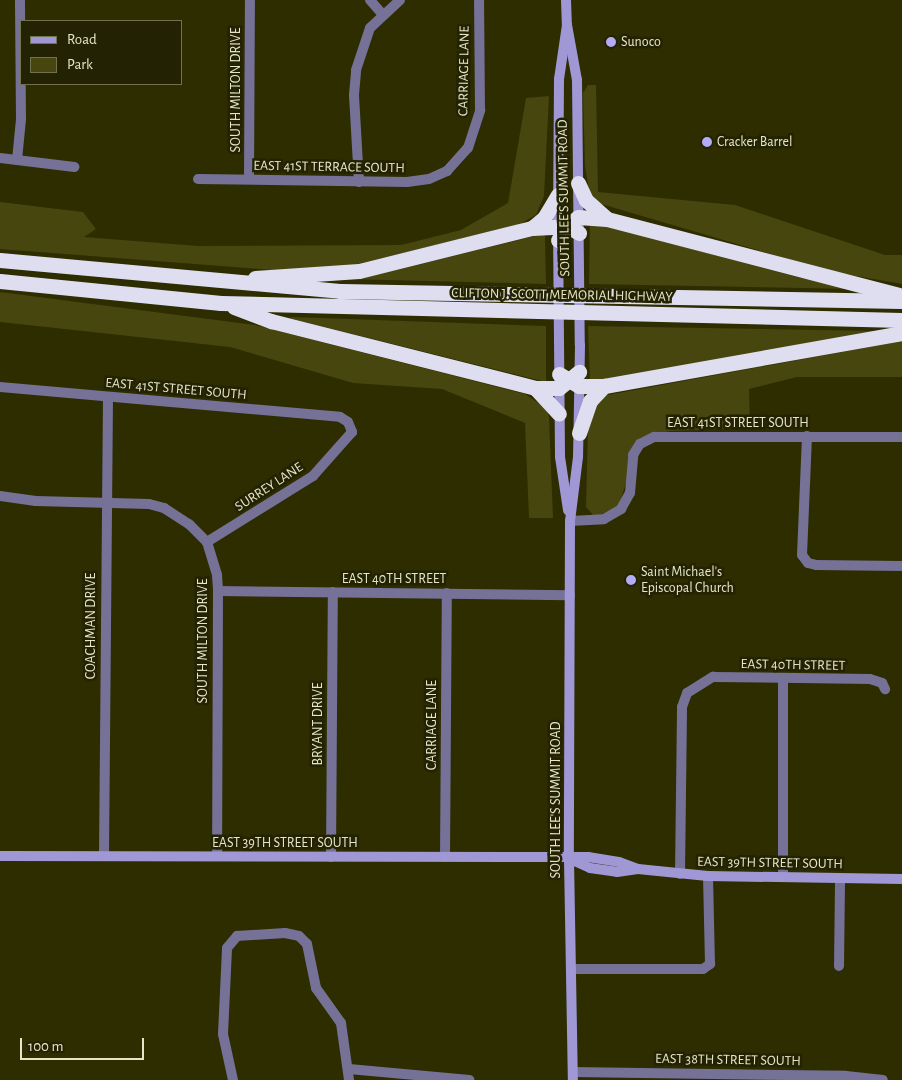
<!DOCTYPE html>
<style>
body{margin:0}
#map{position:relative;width:902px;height:1080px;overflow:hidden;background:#2d2d00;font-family:"Alegreya Sans",sans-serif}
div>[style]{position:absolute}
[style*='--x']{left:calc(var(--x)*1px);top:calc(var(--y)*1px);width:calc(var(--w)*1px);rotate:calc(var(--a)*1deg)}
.green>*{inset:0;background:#47460e}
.minor>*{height:10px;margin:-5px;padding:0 5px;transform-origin:5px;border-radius:5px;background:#757197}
.secondary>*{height:10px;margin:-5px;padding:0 5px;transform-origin:5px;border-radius:5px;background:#9f98d5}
.motorway>*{height:15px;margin:-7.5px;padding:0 7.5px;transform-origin:7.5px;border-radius:7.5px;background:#dfdef1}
.dots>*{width:14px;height:14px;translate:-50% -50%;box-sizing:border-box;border:2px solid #232203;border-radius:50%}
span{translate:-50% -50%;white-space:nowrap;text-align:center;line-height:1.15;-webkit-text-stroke:5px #232203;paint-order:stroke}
.poi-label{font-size:14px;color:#e5e6c7}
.left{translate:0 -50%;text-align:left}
.street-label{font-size:14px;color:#e5e6c7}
.legend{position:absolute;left:20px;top:20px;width:162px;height:65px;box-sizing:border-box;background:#232203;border:1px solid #717051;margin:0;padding:6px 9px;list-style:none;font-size:15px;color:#e5e6c7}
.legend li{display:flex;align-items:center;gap:10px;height:25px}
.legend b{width:25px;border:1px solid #717051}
.scale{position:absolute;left:20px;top:1038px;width:124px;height:22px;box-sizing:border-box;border:2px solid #e5e6c7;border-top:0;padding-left:6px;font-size:15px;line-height:18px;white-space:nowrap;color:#e5e6c7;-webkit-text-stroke:4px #232203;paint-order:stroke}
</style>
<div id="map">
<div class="green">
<div style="clip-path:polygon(588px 85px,596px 85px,598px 192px,735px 205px,885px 255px,902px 255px,902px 284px,828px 271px,598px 203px,589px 190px,585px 166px,583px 93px)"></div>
<div style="clip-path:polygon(549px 96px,544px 196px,536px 215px,518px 225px,345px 267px,272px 270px,0 249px,0 202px,83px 212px,96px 229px,84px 237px,198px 246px,401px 245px,461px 230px,508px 203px,526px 98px)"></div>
<div style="clip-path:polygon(590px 222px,793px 276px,853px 289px,589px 284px)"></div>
<div style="clip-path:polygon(543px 234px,545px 236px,546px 284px,344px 279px,397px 270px)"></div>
<div style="clip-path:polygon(0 292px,255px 325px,525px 394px,547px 409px,549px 417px,553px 518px,529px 518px,525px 423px,442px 389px,353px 383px,230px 347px,0 322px)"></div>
<div style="clip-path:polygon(293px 317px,546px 326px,546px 382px,289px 318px)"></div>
<div style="clip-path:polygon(588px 326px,877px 331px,590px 382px)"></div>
<div style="clip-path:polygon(902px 341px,902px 377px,797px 377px,749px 389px,750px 428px,670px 431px,640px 438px,619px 505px,600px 515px,593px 515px,586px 507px,588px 425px,590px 413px,602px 396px)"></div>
</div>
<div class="minor">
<div style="--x:370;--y:0;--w:18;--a:49"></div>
<div style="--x:0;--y:158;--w:75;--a:6.9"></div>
<div style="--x:17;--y:160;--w:41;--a:-84.4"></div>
<div style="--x:21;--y:119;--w:119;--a:-90.5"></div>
<div style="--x:198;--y:179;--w:209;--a:0.8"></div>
<div style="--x:407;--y:182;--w:22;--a:-8"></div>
<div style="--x:429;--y:179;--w:20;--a:-24"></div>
<div style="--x:447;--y:171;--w:31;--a:-48"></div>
<div style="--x:468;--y:148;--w:40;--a:-72"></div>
<div style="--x:480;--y:110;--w:110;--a:-90.5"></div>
<div style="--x:249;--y:179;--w:179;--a:-89.7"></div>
<div style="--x:359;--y:182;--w:87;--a:-93.3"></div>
<div style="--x:354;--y:95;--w:25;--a:-85"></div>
<div style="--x:356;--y:70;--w:44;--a:-71.6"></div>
<div style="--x:370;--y:28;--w:41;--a:-43"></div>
<div style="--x:0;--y:387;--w:341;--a:5"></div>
<div style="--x:340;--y:417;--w:9;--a:32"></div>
<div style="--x:348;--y:422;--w:11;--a:68"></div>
<div style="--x:352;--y:432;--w:59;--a:131.6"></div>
<div style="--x:313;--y:476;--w:125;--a:148.1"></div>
<div style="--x:807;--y:436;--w:119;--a:92.4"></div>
<div style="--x:802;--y:555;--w:10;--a:53"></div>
<div style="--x:808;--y:563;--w:8;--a:14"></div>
<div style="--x:816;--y:565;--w:86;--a:0.7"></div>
<div style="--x:0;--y:496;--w:36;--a:8"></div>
<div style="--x:36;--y:501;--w:113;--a:1.5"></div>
<div style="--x:149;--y:504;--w:16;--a:15"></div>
<div style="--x:164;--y:508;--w:30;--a:33"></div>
<div style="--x:189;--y:524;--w:25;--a:45"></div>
<div style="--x:207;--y:542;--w:34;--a:73"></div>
<div style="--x:217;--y:575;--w:16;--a:86"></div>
<div style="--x:218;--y:591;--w:265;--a:90.2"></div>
<div style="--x:570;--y:521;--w:34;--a:-3"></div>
<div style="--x:604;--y:519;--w:20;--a:-30"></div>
<div style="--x:621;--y:509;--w:18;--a:-61"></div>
<div style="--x:630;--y:493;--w:38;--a:-85"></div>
<div style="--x:633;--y:455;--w:13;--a:-58"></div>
<div style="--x:640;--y:444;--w:16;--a:-27"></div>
<div style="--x:654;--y:437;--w:248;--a:0"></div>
<div style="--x:218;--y:591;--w:352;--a:0.7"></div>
<div style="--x:104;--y:856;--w:459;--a:-89.5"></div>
<div style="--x:331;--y:857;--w:265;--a:-89.6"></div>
<div style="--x:445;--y:857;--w:264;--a:-89.6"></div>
<div style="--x:680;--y:874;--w:167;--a:-89.3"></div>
<div style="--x:682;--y:707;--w:15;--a:-70"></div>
<div style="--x:687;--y:693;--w:31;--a:-32"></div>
<div style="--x:713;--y:677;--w:157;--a:0.7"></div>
<div style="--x:870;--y:679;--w:13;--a:18"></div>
<div style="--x:882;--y:683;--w:7;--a:63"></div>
<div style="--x:783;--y:877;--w:199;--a:-90"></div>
<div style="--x:839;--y:966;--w:88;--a:-89.3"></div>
<div style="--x:571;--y:969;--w:132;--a:0"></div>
<div style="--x:703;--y:969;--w:9;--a:-36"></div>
<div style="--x:710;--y:964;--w:88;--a:-91.3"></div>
<div style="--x:349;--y:1069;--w:121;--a:5.2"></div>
<div style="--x:573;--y:1072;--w:273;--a:0.8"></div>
<div style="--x:846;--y:1076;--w:37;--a:6"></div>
<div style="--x:233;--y:1080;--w:47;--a:-102.3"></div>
<div style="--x:223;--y:1034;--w:86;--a:-87.3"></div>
<div style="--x:227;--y:948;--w:16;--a:-50"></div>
<div style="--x:237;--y:936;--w:48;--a:-3.6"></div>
<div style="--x:285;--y:933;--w:14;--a:12"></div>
<div style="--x:299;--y:936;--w:11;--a:45"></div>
<div style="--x:307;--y:944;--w:45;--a:78.4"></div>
<div style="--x:316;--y:988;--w:43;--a:54.5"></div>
<div style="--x:341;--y:1023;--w:58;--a:82"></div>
</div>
<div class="secondary">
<div style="--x:566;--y:0;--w:25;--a:88"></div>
<div style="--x:567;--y:25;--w:55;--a:98.4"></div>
<div style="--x:559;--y:79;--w:147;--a:90.4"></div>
<div style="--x:558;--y:226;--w:231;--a:89.5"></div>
<div style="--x:560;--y:457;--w:54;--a:81.4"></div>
<div style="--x:567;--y:25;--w:56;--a:79.7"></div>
<div style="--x:577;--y:80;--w:265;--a:89.4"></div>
<div style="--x:580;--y:345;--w:112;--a:91"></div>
<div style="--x:578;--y:457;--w:64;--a:97.1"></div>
<div style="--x:570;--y:521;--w:338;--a:90.2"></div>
<div style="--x:569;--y:859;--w:221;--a:89"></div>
<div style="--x:0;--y:856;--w:588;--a:0.1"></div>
<div style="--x:588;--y:857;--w:31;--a:9"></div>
<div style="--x:619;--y:862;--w:20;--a:20"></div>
<div style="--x:570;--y:859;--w:22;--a:24"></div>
<div style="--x:590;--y:868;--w:27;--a:8"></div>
<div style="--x:617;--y:872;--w:21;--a:-8"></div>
<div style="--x:638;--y:869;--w:70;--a:5.7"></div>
<div style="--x:708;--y:876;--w:194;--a:0.9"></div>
</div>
<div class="motorway">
<div style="--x:578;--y:183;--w:19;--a:65"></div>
<div style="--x:586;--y:200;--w:27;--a:42"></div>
<div style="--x:532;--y:228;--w:16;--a:-40"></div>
<div style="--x:544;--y:218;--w:27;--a:-59"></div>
<div style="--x:558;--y:240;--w:17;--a:-57"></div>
<div style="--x:567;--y:226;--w:14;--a:-39"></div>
<div style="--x:578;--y:217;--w:29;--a:4"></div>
<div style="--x:607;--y:219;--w:301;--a:14.6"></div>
<div style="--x:0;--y:260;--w:341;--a:5.2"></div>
<div style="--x:340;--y:291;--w:562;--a:1.02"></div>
<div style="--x:255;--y:278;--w:104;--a:-3.9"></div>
<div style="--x:359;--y:271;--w:178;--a:-14"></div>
<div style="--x:532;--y:228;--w:35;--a:-3"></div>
<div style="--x:567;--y:226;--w:14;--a:30"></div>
<div style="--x:0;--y:281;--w:222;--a:5.7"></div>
<div style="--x:221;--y:303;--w:681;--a:1.43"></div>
<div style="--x:234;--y:307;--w:40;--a:21"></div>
<div style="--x:271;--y:321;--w:272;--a:14.2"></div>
<div style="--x:535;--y:388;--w:24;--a:0"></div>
<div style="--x:559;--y:388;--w:26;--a:-39"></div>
<div style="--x:559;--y:374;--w:23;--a:31"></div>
<div style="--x:579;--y:386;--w:25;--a:0"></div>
<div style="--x:604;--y:386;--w:303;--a:-10.1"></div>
<div style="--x:535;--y:388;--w:35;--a:47"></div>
<div style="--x:579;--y:433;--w:34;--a:-71"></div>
<div style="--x:590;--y:401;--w:21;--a:-47"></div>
</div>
<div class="dots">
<div style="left:611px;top:42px;background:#b5acf8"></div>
<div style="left:707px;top:142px;background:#b5acf8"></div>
<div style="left:631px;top:580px;background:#b5acf8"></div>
</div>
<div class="poi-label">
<span class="left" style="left:621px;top:42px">Sunoco</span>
<span class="left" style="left:717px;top:142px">Cracker Barrel</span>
<span class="left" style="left:641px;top:580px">Saint Michael's<br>Episcopal Church</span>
</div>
<div class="street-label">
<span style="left:464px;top:71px;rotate:-89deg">CARRIAGE LANE</span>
<span style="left:236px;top:90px;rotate:-90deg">SOUTH MILTON DRIVE</span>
<span style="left:329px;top:167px;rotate:1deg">EAST 41ST TERRACE SOUTH</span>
<span style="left:564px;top:198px;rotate:-91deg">SOUTH LEE'S SUMMIT ROAD</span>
<span style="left:562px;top:295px;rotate:1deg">CLIFTON J. SCOTT MEMORIAL HIGHWAY</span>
<span style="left:176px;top:389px;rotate:5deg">EAST 41ST STREET SOUTH</span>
<span style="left:738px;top:423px">EAST 41ST STREET SOUTH</span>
<span style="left:269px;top:487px;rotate:-33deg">SURREY LANE</span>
<span style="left:394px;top:579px">EAST 40TH STREET</span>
<span style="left:91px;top:626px;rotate:-90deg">COACHMAN DRIVE</span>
<span style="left:203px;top:641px;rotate:-90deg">SOUTH MILTON DRIVE</span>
<span style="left:793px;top:665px;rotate:1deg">EAST 40TH STREET</span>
<span style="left:318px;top:724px;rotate:-90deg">BRYANT DRIVE</span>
<span style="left:432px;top:725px;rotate:-90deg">CARRIAGE LANE</span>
<span style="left:556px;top:800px;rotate:-90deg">SOUTH LEE'S SUMMIT ROAD</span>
<span style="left:285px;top:843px">EAST 39TH STREET SOUTH</span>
<span style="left:770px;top:863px;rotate:1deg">EAST 39TH STREET SOUTH</span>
<span style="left:728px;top:1060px;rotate:1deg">EAST 38TH STREET SOUTH</span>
</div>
<ul class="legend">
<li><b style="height:6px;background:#9f98d5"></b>Road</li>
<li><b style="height:14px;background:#47460e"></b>Park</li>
</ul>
<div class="scale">100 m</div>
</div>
